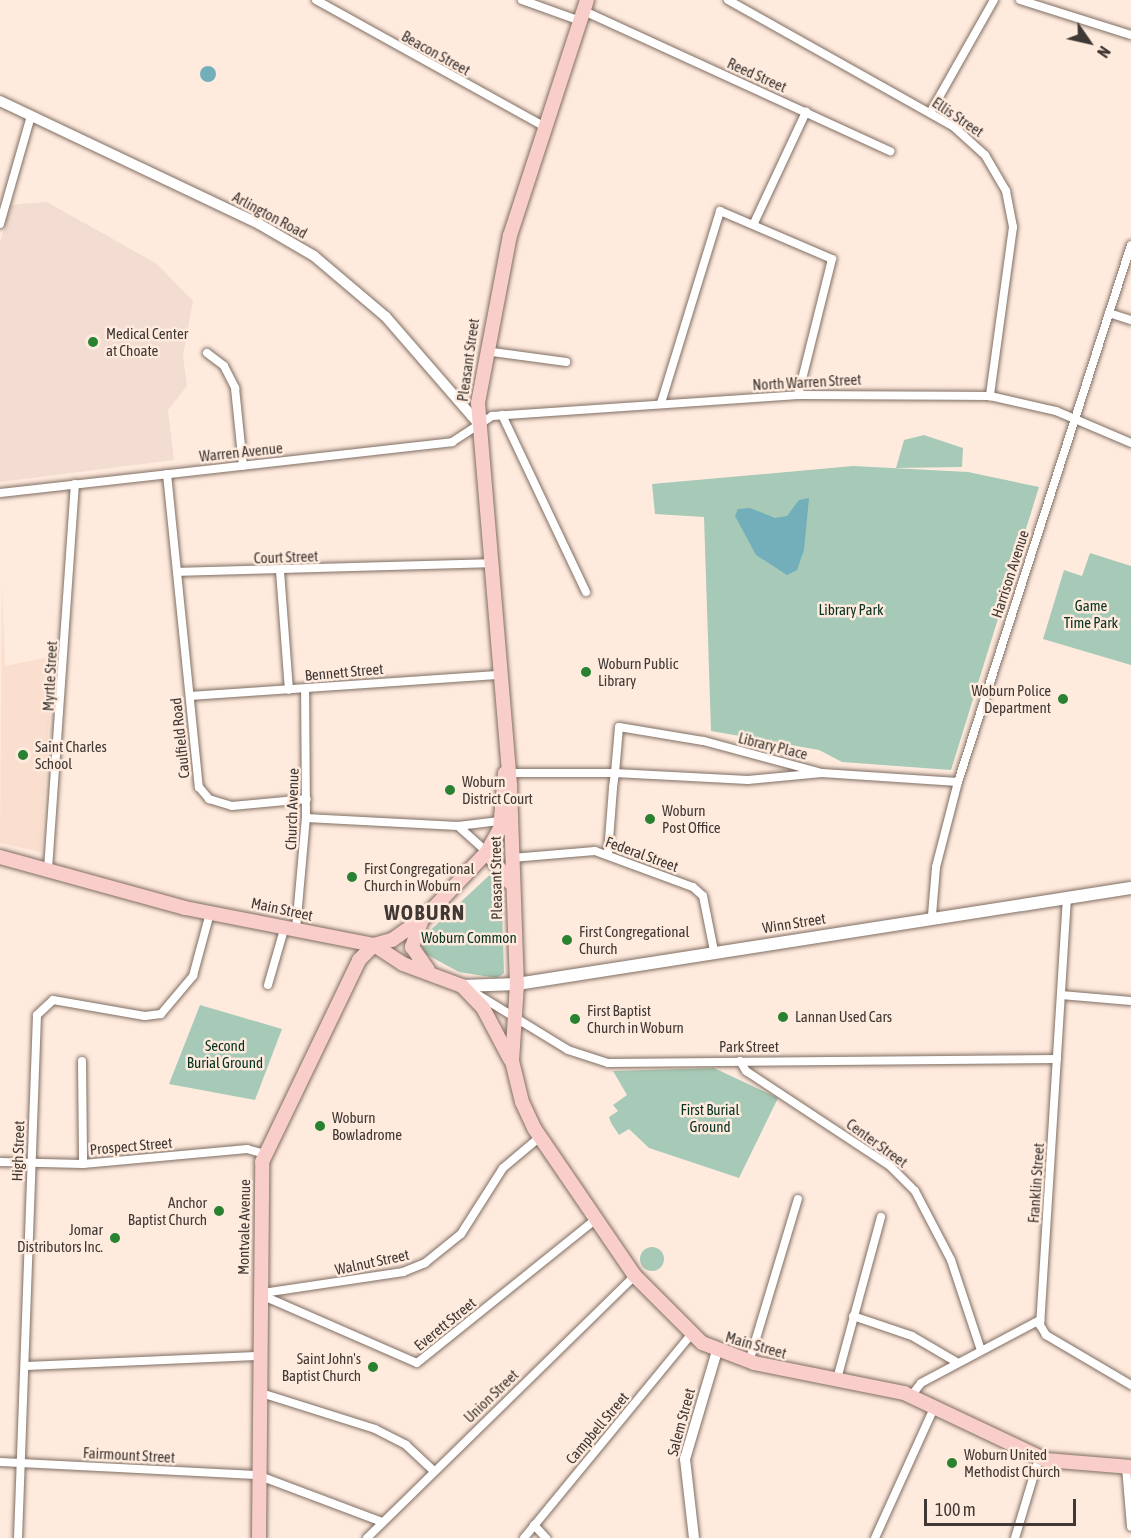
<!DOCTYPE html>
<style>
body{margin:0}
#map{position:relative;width:1131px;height:1538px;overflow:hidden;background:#ffebde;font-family:"Asap Condensed",sans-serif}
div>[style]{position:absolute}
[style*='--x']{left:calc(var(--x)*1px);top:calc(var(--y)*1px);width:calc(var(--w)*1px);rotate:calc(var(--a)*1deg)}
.built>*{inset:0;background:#fadfce}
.medical>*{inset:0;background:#f3dcd2}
.green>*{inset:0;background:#a6cab7}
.round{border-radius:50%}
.water>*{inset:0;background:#73aebb}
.roads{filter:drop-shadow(0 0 2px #806e63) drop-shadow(0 0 2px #806e63)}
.minor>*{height:8px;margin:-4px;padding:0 4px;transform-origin:4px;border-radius:4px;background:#fff}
.tertiary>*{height:10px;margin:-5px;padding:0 5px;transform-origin:5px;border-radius:5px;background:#fff}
.secondary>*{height:12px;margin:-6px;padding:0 6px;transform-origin:6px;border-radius:6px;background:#fff}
.primary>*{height:14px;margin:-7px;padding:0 7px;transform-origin:7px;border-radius:7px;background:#f9cdc9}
.dots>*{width:16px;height:16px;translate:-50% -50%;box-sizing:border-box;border:3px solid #ffebde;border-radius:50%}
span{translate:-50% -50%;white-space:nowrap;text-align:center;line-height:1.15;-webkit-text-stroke:5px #ffebde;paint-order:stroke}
.street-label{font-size:15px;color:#403834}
.poi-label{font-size:15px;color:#403834}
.left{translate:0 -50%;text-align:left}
.right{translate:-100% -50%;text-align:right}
.park-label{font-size:15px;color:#073322}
.district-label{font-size:21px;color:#403834;font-weight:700;letter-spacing:1.5px}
.north{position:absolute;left:1059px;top:12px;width:60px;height:60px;-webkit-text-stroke:4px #ffebde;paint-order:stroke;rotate:124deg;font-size:16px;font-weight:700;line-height:24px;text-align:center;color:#403834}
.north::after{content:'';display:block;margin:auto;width:21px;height:27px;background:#403834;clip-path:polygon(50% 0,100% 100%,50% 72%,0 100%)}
.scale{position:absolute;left:924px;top:1499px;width:152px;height:27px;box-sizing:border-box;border:3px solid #403834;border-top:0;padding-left:8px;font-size:18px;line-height:21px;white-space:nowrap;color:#403834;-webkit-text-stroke:4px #ffebde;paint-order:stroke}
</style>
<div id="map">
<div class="built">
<div style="clip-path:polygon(2px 581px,5px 666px,53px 656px,41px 852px,0 843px)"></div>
</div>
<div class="medical">
<div style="clip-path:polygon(47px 202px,157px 264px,193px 301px,183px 356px,187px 386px,168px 410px,174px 460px,0 482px,0 243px,10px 205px)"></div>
</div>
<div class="green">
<div style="clip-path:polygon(924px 435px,963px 448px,962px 467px,896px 468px,904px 440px)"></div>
<div style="clip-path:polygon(853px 466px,968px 472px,1039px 487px,951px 770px,842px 762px,819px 750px,711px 731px,704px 517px,655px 514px,652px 484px)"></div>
<div style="clip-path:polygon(1090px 553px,1131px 566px,1131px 665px,1043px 639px,1064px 570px,1082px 576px)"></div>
<div style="clip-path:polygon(494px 871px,501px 880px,504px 973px,497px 978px,459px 972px,422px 952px,423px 937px)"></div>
<div style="clip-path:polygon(200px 1005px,282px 1029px,255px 1100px,169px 1084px)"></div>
<div style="clip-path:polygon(714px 1068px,778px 1098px,739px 1178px,649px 1148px,629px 1129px,619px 1135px,611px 1123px,609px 1117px,618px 1111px,613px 1105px,627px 1095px,613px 1071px)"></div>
<div class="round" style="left:640px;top:1247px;width:24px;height:24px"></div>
</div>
<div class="water">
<div class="round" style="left:200px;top:66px;width:16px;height:16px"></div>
<div style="clip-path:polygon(809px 498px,804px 550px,797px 570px,787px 575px,756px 555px,735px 516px,738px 509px,750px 508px,775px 518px,787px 516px,799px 500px)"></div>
</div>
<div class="roads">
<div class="minor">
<div style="--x:316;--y:0;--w:262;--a:29"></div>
<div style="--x:522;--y:0;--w:62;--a:19.9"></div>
<div style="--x:728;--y:0;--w:259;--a:29.3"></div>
<div style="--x:954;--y:127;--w:42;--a:42.1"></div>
<div style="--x:985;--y:155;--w:42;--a:59.7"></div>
<div style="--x:1006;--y:191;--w:37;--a:79"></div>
<div style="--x:1013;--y:227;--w:171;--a:97.8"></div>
<div style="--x:1020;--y:0;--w:116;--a:17.5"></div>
<div style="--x:584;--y:11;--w:337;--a:24.6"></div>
<div style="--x:930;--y:113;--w:130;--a:-60.5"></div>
<div style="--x:754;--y:223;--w:123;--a:-64.9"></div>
<div style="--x:0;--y:224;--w:112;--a:-74"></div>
<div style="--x:1109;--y:313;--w:23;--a:18"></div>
<div style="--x:485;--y:351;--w:82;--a:7.7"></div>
<div style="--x:207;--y:353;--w:21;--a:37"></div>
<div style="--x:224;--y:366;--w:25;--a:63"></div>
<div style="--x:235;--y:388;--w:78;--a:84.1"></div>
<div style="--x:661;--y:403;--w:201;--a:-72.9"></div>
<div style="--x:720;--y:211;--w:122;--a:23.2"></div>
<div style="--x:832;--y:259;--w:140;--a:104"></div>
<div style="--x:502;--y:415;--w:196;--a:64.6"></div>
<div style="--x:167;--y:474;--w:315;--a:84.2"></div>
<div style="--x:199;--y:787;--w:16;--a:50"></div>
<div style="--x:209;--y:799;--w:24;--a:17"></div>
<div style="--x:232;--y:806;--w:75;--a:-5.3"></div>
<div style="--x:0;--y:493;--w:455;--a:-6.4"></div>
<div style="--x:452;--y:442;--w:48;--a:-33"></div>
<div style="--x:492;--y:416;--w:307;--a:-3.9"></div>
<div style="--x:798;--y:395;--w:192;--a:0.3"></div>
<div style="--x:990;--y:396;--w:68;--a:12.8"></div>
<div style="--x:1056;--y:411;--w:82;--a:23.1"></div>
<div style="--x:280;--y:571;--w:119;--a:85.7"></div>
<div style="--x:177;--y:572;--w:316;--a:-1.6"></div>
<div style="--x:190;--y:696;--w:311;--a:-3.9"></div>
<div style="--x:505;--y:773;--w:110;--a:0"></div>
<div style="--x:615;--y:773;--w:133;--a:3"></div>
<div style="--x:748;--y:780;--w:74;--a:-5.4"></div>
<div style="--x:822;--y:773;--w:123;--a:-164.9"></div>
<div style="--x:703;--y:741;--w:85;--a:-170.5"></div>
<div style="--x:619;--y:727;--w:46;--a:95"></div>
<div style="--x:615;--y:773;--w:15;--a:98"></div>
<div style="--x:613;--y:788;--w:65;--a:94.4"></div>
<div style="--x:822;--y:773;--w:136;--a:3.8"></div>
<div style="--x:306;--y:818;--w:152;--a:3"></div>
<div style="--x:458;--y:826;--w:39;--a:42"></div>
<div style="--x:458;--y:826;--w:42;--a:-6.8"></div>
<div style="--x:512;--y:858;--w:83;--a:-4.8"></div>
<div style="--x:595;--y:851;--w:104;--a:20.2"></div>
<div style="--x:693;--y:887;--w:13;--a:42"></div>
<div style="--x:703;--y:896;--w:56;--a:78.7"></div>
<div style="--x:48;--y:869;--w:386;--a:-86"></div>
<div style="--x:1067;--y:897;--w:429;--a:93.6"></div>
<div style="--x:1040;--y:1325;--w:12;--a:59"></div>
<div style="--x:1046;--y:1335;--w:99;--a:30.5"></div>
<div style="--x:932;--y:915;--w:48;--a:-85.2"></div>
<div style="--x:936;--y:867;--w:88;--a:-75.5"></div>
<div style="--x:958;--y:782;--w:564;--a:-72.14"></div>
<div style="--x:296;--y:929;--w:111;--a:-84.9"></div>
<div style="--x:306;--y:818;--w:129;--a:-90.4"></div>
<div style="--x:268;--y:985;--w:61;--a:-73.9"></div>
<div style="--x:475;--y:993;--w:109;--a:31.5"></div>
<div style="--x:568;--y:1050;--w:42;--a:18"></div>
<div style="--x:608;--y:1063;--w:449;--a:-0.5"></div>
<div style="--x:1061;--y:995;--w:70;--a:4.9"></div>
<div style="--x:82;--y:1061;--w:103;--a:89.4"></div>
<div style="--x:740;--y:1061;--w:12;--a:59"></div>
<div style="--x:746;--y:1071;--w:173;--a:33.4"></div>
<div style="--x:890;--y:1166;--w:35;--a:45"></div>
<div style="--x:915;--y:1191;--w:78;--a:62.4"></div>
<div style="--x:951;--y:1260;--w:95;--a:71.6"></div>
<div style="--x:0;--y:1162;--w:83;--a:1.4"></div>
<div style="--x:83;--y:1164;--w:165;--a:-5.2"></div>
<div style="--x:247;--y:1149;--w:18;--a:16"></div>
<div style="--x:263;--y:1293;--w:142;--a:-8.5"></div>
<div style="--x:403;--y:1272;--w:24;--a:-22"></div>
<div style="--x:425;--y:1263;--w:46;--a:-38.9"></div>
<div style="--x:461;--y:1234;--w:78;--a:-57.5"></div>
<div style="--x:503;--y:1168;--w:48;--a:-40"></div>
<div style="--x:259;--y:1294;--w:172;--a:23.6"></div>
<div style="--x:417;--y:1363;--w:228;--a:-38.8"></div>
<div style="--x:853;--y:1316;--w:62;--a:18.7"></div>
<div style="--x:912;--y:1336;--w:53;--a:30.4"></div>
<div style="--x:749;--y:1362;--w:170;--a:-73.3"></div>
<div style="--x:25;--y:1366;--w:233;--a:-2.5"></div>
<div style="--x:837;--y:1379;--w:168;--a:-74.8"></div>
<div style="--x:258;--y:1392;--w:123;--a:17.5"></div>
<div style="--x:375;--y:1429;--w:35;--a:27"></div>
<div style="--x:406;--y:1445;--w:37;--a:43"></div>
<div style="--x:911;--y:1396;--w:16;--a:-52"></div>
<div style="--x:921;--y:1383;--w:135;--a:-27.9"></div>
<div style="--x:0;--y:1462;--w:257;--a:2.9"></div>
<div style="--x:257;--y:1475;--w:134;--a:20.6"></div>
<div style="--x:1126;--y:1467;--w:60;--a:85.2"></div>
<div style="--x:534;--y:1525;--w:18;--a:47"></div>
<div style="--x:18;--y:1538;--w:523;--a:-87.92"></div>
<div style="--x:37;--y:1015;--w:22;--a:-43"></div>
<div style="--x:53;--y:1000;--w:93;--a:9.9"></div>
<div style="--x:145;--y:1016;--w:16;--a:-7"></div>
<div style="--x:161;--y:1014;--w:50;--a:-49.9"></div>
<div style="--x:193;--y:976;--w:65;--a:-74.9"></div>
<div style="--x:367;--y:1538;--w:375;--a:-44.4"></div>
<div style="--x:524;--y:1538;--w:263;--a:-50.6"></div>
<div style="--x:875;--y:1538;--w:145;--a:-65.6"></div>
<div style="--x:1015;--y:1538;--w:84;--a:-73.3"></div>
</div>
<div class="tertiary">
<div style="--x:0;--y:101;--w:287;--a:25.4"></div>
<div style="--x:259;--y:224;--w:64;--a:30.2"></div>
<div style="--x:314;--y:256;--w:94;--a:40.3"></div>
<div style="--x:386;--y:317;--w:139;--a:49.1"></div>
<div style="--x:694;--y:1538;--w:80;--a:-96.5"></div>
<div style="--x:685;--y:1459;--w:113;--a:-73.5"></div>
</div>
<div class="secondary">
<div style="--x:462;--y:986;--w:55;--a:-2.1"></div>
<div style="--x:517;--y:984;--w:621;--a:-8.89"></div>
</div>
<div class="primary">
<div style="--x:587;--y:0;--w:247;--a:108.1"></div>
<div style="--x:510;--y:235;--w:171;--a:100.8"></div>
<div style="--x:478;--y:403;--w:384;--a:85.2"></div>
<div style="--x:510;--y:786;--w:198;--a:88"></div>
<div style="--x:517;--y:984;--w:77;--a:93.7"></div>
<div style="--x:512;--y:1061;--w:42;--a:76.3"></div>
<div style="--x:522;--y:1102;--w:29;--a:65"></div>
<div style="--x:534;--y:1128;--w:179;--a:55.7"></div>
<div style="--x:635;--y:1276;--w:95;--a:45"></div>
<div style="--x:702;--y:1343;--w:56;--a:21"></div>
<div style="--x:754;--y:1363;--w:153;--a:11.3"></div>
<div style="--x:904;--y:1393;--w:157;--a:25.3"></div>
<div style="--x:1046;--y:1460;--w:85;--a:4.7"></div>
<div style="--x:487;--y:852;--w:38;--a:53"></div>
<div style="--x:0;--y:857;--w:192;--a:15.4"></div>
<div style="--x:185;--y:908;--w:193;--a:11.1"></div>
<div style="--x:374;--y:945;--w:35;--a:33"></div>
<div style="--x:403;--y:964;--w:63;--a:20.4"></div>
<div style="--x:462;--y:986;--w:30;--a:46"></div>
<div style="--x:483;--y:1008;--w:58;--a:62.1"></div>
<div style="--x:421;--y:922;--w:27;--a:110"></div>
<div style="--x:412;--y:947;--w:28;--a:55"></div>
<div style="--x:374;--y:945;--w:19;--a:-16"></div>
<div style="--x:392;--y:940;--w:40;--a:-34.9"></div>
<div style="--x:425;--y:917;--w:90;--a:-46.4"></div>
<div style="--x:487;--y:852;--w:26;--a:-61"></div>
<div style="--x:500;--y:829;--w:56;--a:-84.9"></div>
<div style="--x:259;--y:1538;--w:376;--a:-89.5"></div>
<div style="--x:262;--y:1162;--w:224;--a:-64.3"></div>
<div style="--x:359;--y:960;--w:21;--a:-45"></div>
</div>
</div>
<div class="dots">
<div style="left:93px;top:342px;background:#288231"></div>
<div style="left:586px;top:672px;background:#288231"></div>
<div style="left:1063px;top:699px;background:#288231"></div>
<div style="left:23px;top:755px;background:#288231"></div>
<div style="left:450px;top:790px;background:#288231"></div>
<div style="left:650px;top:819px;background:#288231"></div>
<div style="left:352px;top:877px;background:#288231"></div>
<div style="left:567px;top:940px;background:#288231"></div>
<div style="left:783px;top:1017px;background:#288231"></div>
<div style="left:575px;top:1019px;background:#288231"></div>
<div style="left:320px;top:1126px;background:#288231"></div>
<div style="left:219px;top:1211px;background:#288231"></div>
<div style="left:115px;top:1238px;background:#288231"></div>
<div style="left:373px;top:1367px;background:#288231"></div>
<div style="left:952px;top:1463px;background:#288231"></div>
</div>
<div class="street-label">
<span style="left:436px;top:53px;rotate:29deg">Beacon Street</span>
<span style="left:757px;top:75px;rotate:24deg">Reed Street</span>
<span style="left:958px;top:117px;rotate:34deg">Ellis Street</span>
<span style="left:270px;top:215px;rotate:28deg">Arlington Road</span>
<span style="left:468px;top:360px;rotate:-82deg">Pleasant Street</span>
<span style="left:807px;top:382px;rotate:-3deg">North Warren Street</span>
<span style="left:241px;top:452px;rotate:-6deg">Warren Avenue</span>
<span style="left:286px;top:557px;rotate:-2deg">Court Street</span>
<span style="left:1010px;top:574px;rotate:-72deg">Harrison Avenue</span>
<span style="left:344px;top:672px;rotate:-5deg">Bennett Street</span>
<span style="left:50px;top:676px;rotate:-87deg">Myrtle Street</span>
<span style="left:180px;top:738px;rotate:-96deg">Caulfield Road</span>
<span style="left:773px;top:746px;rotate:14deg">Library Place</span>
<span style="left:292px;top:809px;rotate:-88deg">Church Avenue</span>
<span style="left:642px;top:854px;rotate:20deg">Federal Street</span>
<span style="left:496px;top:878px;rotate:-91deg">Pleasant Street</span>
<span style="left:282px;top:909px;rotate:12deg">Main Street</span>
<span style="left:794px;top:923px;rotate:-9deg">Winn Street</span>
<span style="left:749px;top:1047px">Park Street</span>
<span style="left:877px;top:1143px;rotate:36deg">Center Street</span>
<span style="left:131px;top:1146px;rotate:-5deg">Prospect Street</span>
<span style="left:18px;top:1151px;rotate:-88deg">High Street</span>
<span style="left:1036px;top:1183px;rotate:-86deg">Franklin Street</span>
<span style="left:244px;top:1227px;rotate:-89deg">Montvale Avenue</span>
<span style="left:372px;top:1262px;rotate:-12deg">Walnut Street</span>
<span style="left:445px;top:1324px;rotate:-39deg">Everett Street</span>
<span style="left:756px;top:1345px;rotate:16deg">Main Street</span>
<span style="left:491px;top:1396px;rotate:-44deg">Union Street</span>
<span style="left:681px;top:1422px;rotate:-75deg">Salem Street</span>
<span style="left:597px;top:1428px;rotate:-50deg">Campbell Street</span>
<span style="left:129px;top:1455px;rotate:3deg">Fairmount Street</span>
</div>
<div class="poi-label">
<span class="left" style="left:106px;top:342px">Medical Center<br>at Choate</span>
<span class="left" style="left:598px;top:672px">Woburn Public<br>Library</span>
<span class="right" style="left:1051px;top:699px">Woburn Police<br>Department</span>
<span class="left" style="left:35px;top:755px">Saint Charles<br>School</span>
<span class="left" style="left:462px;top:790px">Woburn<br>District Court</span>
<span class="left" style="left:662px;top:819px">Woburn<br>Post Office</span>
<span class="left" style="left:364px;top:877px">First Congregational<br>Church in Woburn</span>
<span class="left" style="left:579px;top:940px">First Congregational<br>Church</span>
<span class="left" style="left:587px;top:1019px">First Baptist<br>Church in Woburn</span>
<span class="left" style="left:795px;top:1017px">Lannan Used Cars</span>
<span class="left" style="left:332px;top:1126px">Woburn<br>Bowladrome</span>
<span class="right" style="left:207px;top:1211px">Anchor<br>Baptist Church</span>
<span class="right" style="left:103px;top:1238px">Jomar<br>Distributors Inc.</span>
<span class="right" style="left:361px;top:1367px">Saint John's<br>Baptist Church</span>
<span class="left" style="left:964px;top:1463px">Woburn United<br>Methodist Church</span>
</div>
<div class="park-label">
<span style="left:1091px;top:614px">Game<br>Time Park</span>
<span style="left:851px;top:610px">Library Park</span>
<span style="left:469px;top:938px">Woburn Common</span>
<span style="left:225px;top:1054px">Second<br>Burial Ground</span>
<span style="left:710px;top:1118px">First Burial<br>Ground</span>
</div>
<div class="district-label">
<span style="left:425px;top:912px">WOBURN</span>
</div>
<div class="north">N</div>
<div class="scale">100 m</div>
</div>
